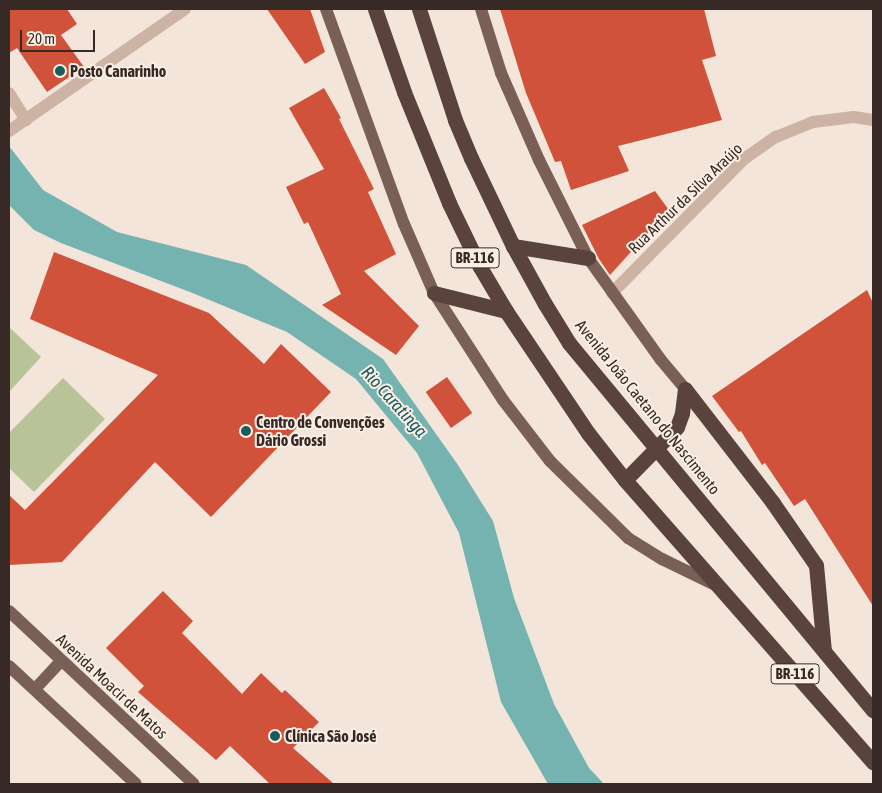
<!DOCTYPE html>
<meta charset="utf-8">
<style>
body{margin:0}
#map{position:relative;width:882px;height:793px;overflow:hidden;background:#f3e5d9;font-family:"Asap Condensed",sans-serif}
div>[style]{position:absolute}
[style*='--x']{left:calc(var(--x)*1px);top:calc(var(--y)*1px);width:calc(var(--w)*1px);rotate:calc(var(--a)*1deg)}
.green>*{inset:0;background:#b8c497}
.water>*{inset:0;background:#75b3b0}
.building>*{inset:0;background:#d0523a;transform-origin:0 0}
.minor>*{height:12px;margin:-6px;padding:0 6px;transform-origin:6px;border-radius:6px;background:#ccb3a4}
.major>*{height:12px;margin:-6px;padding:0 6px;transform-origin:6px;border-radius:6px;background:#7a5f56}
.highway>*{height:15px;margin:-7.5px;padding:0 7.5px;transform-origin:7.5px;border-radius:7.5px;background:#59433c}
.dots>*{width:14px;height:14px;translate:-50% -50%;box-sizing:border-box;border:2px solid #fbefe5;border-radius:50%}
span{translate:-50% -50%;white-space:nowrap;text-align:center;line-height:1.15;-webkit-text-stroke:4px #fbefe5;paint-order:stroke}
.shield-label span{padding:1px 4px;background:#fbefe5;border:1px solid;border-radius:4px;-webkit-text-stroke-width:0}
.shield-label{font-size:15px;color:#372a26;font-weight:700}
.poi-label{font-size:16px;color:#372a26;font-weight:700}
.left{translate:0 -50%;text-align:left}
.street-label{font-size:16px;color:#372a26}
.water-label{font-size:18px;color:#185c5b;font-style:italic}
.frame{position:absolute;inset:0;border:10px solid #372a26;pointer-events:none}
.scale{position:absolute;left:20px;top:30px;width:75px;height:22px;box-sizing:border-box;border:2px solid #372a26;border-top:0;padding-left:6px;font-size:15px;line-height:18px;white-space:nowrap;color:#372a26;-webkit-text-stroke:4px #fbefe5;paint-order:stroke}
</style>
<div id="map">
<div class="green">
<div style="clip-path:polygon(9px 327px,41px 357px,9px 392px)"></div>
<div style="clip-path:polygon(63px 378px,105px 419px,34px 492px,9px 468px,9px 433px)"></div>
</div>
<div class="water">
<div style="clip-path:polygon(9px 146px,43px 190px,117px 232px,246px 265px,383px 359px,458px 465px,493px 521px,514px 598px,554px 704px,589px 768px,604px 784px,548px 784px,501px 702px,459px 533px,417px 453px,356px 379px,287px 332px,190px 292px,61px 243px,34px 230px,9px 205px)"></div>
</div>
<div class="building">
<div style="clip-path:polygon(9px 9px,67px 9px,77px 24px,61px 35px,84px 67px,47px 92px,17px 48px,9px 53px)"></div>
<div style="clip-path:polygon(267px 9px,310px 9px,325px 52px,305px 64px)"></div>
<div style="clip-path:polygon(500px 9px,704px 9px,716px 56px,702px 60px,722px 120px,618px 146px,629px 171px,571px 190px,561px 161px,555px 162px,526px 93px)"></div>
<div style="clip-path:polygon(324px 88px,341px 118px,339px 119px,374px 189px,368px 192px,396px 254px,364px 271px,419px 326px,396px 355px,322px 305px,341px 294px,308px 222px,304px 224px,286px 187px,324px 169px,289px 108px)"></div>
<div style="clip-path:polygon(655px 191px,669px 210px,610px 275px,599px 259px,582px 225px)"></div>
<div style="clip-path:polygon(54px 252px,209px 313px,264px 364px,281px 344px,331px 392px,211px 517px,155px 462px,62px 562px,9px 565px,9px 495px,25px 510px,158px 375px,30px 319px)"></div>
<div style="clip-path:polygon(867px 290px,873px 303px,873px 606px,805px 499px,794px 506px,765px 463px,762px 465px,741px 431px,739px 432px,712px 396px)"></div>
<div style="left:447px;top:377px;width:44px;height:26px;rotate:55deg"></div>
<div style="clip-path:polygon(163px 591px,193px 621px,182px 633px,242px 694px,261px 673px,282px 693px,285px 690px,319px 722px,293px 748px,334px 784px,270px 784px,230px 746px,216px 760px,138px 692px,144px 686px,106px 648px)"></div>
</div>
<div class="minor">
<div style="--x:9;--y:93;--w:32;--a:58"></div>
<div style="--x:9;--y:131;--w:214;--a:-34.7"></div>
<div style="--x:612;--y:293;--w:188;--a:-45.4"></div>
<div style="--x:744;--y:159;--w:39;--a:-35"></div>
<div style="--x:776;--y:137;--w:40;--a:-22"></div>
<div style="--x:813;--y:122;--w:41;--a:-7"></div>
<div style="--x:854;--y:117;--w:19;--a:9"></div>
</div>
<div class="major">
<div style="--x:326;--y:9;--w:229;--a:70.1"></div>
<div style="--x:404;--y:224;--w:75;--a:66.5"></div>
<div style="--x:434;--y:293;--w:127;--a:57.2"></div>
<div style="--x:503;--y:400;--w:77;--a:52.4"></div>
<div style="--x:550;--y:461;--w:110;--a:44.6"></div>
<div style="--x:628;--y:538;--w:40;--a:32"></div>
<div style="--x:662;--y:559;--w:59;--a:26.1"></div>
<div style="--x:481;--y:9;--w:67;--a:72.6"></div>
<div style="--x:501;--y:73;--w:95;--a:66.4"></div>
<div style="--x:539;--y:160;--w:110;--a:63.4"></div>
<div style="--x:588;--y:258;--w:125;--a:54.4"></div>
<div style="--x:661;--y:360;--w:38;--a:50"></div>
<div style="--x:9;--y:611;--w:253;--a:43.1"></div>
<div style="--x:9;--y:666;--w:173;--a:42.9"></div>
<div style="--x:35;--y:689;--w:38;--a:-47"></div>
</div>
<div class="highway">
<div style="--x:375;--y:9;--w:88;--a:70.7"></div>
<div style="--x:404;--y:92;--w:120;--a:67.9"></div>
<div style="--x:449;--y:203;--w:71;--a:64.2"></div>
<div style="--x:480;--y:267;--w:51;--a:59.4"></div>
<div style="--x:506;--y:311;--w:147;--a:56.1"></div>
<div style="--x:588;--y:433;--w:60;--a:51.8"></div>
<div style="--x:625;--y:480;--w:376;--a:48.7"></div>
<div style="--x:419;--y:9;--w:117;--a:72"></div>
<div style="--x:455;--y:120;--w:41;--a:67.2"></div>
<div style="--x:471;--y:158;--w:98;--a:64.5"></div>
<div style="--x:513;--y:246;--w:66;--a:61.1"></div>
<div style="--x:545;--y:304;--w:46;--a:58.4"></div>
<div style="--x:569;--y:343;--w:477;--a:50.4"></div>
<div style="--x:513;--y:246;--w:76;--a:9.1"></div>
<div style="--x:434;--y:293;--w:74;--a:14"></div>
<div style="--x:685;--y:389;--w:144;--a:52.3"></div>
<div style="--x:773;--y:503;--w:75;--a:55.3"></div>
<div style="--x:816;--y:565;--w:86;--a:84.7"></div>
<div style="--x:625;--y:480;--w:74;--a:-45.5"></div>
<div style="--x:677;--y:427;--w:15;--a:-70"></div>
<div style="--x:682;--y:413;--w:24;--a:-83"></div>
</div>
<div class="dots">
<div style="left:60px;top:71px;background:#185c5b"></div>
<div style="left:246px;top:431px;background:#185c5b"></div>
<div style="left:275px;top:736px;background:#185c5b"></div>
</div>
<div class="shield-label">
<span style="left:475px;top:258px">BR-116</span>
<span style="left:795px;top:674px">BR-116</span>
</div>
<div class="poi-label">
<span class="left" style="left:70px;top:71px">Posto Canarinho</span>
<span class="left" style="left:256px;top:431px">Centro de Convenções<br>Dário Grossi</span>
<span class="left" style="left:285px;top:736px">Clínica São José</span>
</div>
<div class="street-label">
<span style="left:685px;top:198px;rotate:-44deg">Rua Arthur da Silva Araújo</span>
<span style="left:648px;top:407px;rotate:51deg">Avenida João Caetano do Nascimento</span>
<span style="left:112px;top:686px;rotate:43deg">Avenida Moacir de Matos</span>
</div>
<div class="water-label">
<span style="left:394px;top:402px;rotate:48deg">Rio Caratinga</span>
</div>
<div class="frame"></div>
<div class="scale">20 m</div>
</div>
